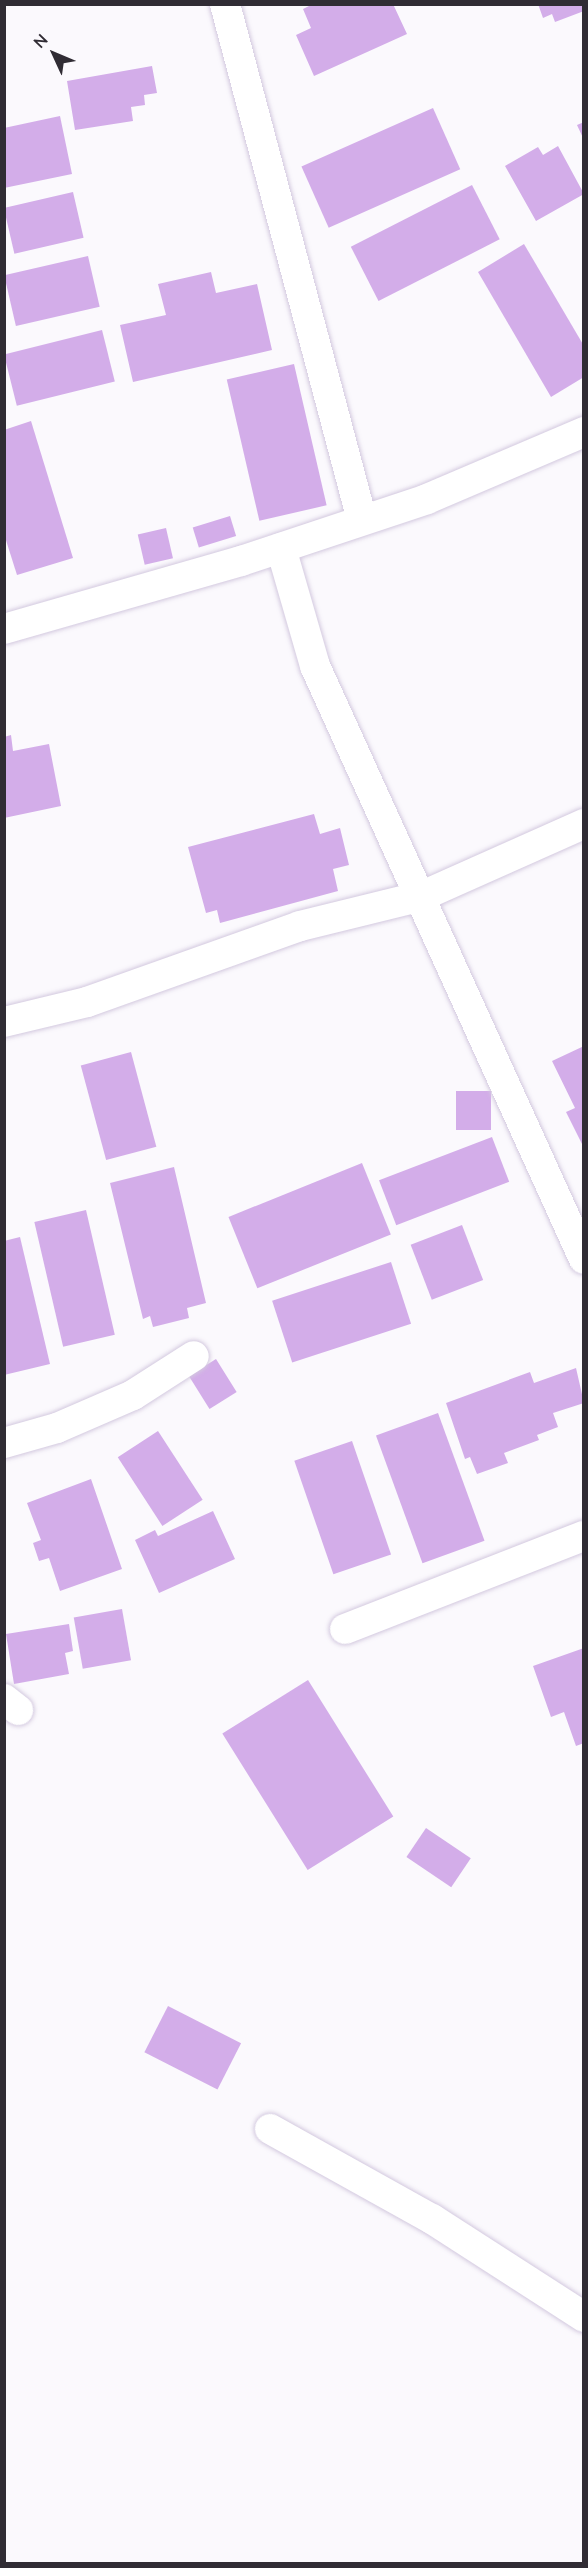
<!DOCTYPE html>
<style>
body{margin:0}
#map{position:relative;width:588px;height:2568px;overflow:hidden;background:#fbf9fd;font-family:"Nunito Sans",sans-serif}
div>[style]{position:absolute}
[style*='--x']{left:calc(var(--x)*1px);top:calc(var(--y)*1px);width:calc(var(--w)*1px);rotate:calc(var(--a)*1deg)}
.building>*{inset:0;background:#d3ade9;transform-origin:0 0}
.roads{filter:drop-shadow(0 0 2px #d3c9df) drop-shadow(0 0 2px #d3c9df)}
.street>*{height:30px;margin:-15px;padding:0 15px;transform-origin:15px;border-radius:15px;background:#fff}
span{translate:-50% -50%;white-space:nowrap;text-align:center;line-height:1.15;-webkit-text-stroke:4.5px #fbf9fd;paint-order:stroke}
.frame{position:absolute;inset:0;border:6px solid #302c34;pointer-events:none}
.north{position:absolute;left:24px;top:24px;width:60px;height:60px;-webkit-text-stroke:4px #fbf9fd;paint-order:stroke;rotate:314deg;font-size:16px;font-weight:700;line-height:24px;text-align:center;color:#302c34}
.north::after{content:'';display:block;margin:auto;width:21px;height:27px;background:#302c34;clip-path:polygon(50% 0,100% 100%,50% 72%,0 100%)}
</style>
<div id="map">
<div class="building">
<div style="clip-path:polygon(313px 4px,393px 4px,407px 34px,314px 76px,296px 35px,311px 28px,303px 9px)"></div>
<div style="clip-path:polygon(538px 4px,584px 4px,584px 11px,555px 22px,552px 14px,543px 18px)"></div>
<div style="clip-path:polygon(152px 66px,157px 93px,144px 95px,145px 105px,131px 107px,133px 121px,75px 130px,67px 81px)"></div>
<div style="left:433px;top:108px;width:67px;height:144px;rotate:66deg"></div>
<div style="clip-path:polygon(60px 116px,72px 174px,4px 188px,4px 128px)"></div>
<div style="clip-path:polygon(584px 122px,584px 140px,577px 125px)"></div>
<div style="clip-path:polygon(558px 146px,584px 194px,536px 221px,505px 166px,538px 147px,543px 155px)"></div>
<div style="left:472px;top:185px;width:61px;height:136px;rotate:63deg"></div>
<div style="left:73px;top:192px;width:47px;height:71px;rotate:77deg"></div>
<div style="clip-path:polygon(524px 244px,584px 346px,584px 377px,551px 397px,478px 272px)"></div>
<div style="left:88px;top:256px;width:52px;height:86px;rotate:77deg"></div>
<div style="clip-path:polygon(211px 272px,216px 293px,257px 284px,272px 350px,133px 382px,120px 325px,166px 315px,158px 284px)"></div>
<div style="left:102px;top:330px;width:53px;height:101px;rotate:76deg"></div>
<div style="left:294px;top:364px;width:145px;height:69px;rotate:77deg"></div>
<div style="clip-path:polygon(31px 421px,73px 558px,17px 575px,4px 534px,4px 430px)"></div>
<div style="left:230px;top:516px;width:21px;height:39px;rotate:73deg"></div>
<div style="left:166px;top:528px;width:31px;height:29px;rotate:77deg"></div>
<div style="clip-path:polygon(11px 735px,13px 751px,49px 744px,61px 806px,4px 818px,4px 737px)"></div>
<div style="clip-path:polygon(314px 814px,320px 834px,340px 828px,349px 865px,333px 869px,338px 891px,220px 923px,217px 910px,206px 913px,188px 847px)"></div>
<div style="clip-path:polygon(584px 1046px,584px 1148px,566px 1112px,575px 1108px,552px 1061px)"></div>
<div style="left:131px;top:1052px;width:98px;height:52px;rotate:75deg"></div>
<div style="left:491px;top:1091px;width:39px;height:35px;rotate:90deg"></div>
<div style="left:492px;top:1137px;width:48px;height:121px;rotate:69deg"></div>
<div style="left:362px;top:1163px;width:77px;height:144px;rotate:68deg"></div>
<div style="clip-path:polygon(174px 1167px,206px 1303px,187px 1308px,189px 1318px,153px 1327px,150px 1316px,143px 1319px,110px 1183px)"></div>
<div style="left:86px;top:1210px;width:128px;height:53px;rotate:77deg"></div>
<div style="left:462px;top:1225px;width:59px;height:55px;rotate:69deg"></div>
<div style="clip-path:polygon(20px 1237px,50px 1364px,4px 1375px,4px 1241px)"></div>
<div style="left:391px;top:1262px;width:65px;height:125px;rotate:72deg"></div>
<div style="left:216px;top:1359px;width:39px;height:32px;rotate:58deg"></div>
<div style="clip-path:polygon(576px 1368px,584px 1403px,553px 1413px,558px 1427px,537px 1435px,539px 1440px,504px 1453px,508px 1463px,477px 1474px,470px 1457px,465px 1459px,446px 1403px,530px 1372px,534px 1383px)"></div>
<div style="left:438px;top:1413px;width:136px;height:66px;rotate:70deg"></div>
<div style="left:158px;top:1431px;width:82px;height:48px;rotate:57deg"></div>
<div style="left:352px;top:1441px;width:120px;height:61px;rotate:71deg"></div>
<div style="clip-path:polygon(91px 1479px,122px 1569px,60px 1591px,49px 1558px,39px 1561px,33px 1543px,41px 1540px,27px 1503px)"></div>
<div style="clip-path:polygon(213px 1511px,235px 1559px,159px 1593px,135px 1540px,155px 1530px,158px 1536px)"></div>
<div style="left:122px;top:1609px;width:52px;height:49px;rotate:80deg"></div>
<div style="clip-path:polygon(69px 1624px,73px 1651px,65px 1653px,69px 1674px,14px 1684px,6px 1634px)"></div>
<div style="clip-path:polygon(584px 1648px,584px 1743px,576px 1746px,564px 1712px,551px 1717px,533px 1666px)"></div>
<div style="left:308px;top:1680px;width:161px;height:101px;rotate:58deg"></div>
<div style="left:426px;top:1828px;width:54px;height:35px;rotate:34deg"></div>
<div style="left:168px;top:2006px;width:82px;height:52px;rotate:27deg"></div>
</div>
<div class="roads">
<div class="street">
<div style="--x:225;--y:4;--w:534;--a:75.13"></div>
<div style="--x:281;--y:548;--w:123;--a:73.9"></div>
<div style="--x:315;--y:666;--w:651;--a:65.6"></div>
<div style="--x:4;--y:629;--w:247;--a:-16"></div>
<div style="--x:241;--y:561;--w:196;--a:-18.4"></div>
<div style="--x:427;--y:499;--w:171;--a:-23.1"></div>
<div style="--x:4;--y:1022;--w:85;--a:-13.5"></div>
<div style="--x:87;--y:1002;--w:226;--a:-19.6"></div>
<div style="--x:300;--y:926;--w:126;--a:-13.8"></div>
<div style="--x:422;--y:896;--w:177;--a:-24"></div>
<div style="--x:4;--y:1443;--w:55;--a:-15.8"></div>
<div style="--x:57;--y:1428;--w:83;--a:-23.5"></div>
<div style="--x:133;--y:1395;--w:72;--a:-32.6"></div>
<div style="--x:345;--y:1629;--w:256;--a:-21.3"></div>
<div style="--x:4;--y:1699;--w:18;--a:38"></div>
<div style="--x:270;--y:2129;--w:185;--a:29.1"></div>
<div style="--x:432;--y:2219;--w:181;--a:32.8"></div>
</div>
</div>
<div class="frame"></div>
<div class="north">N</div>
</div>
